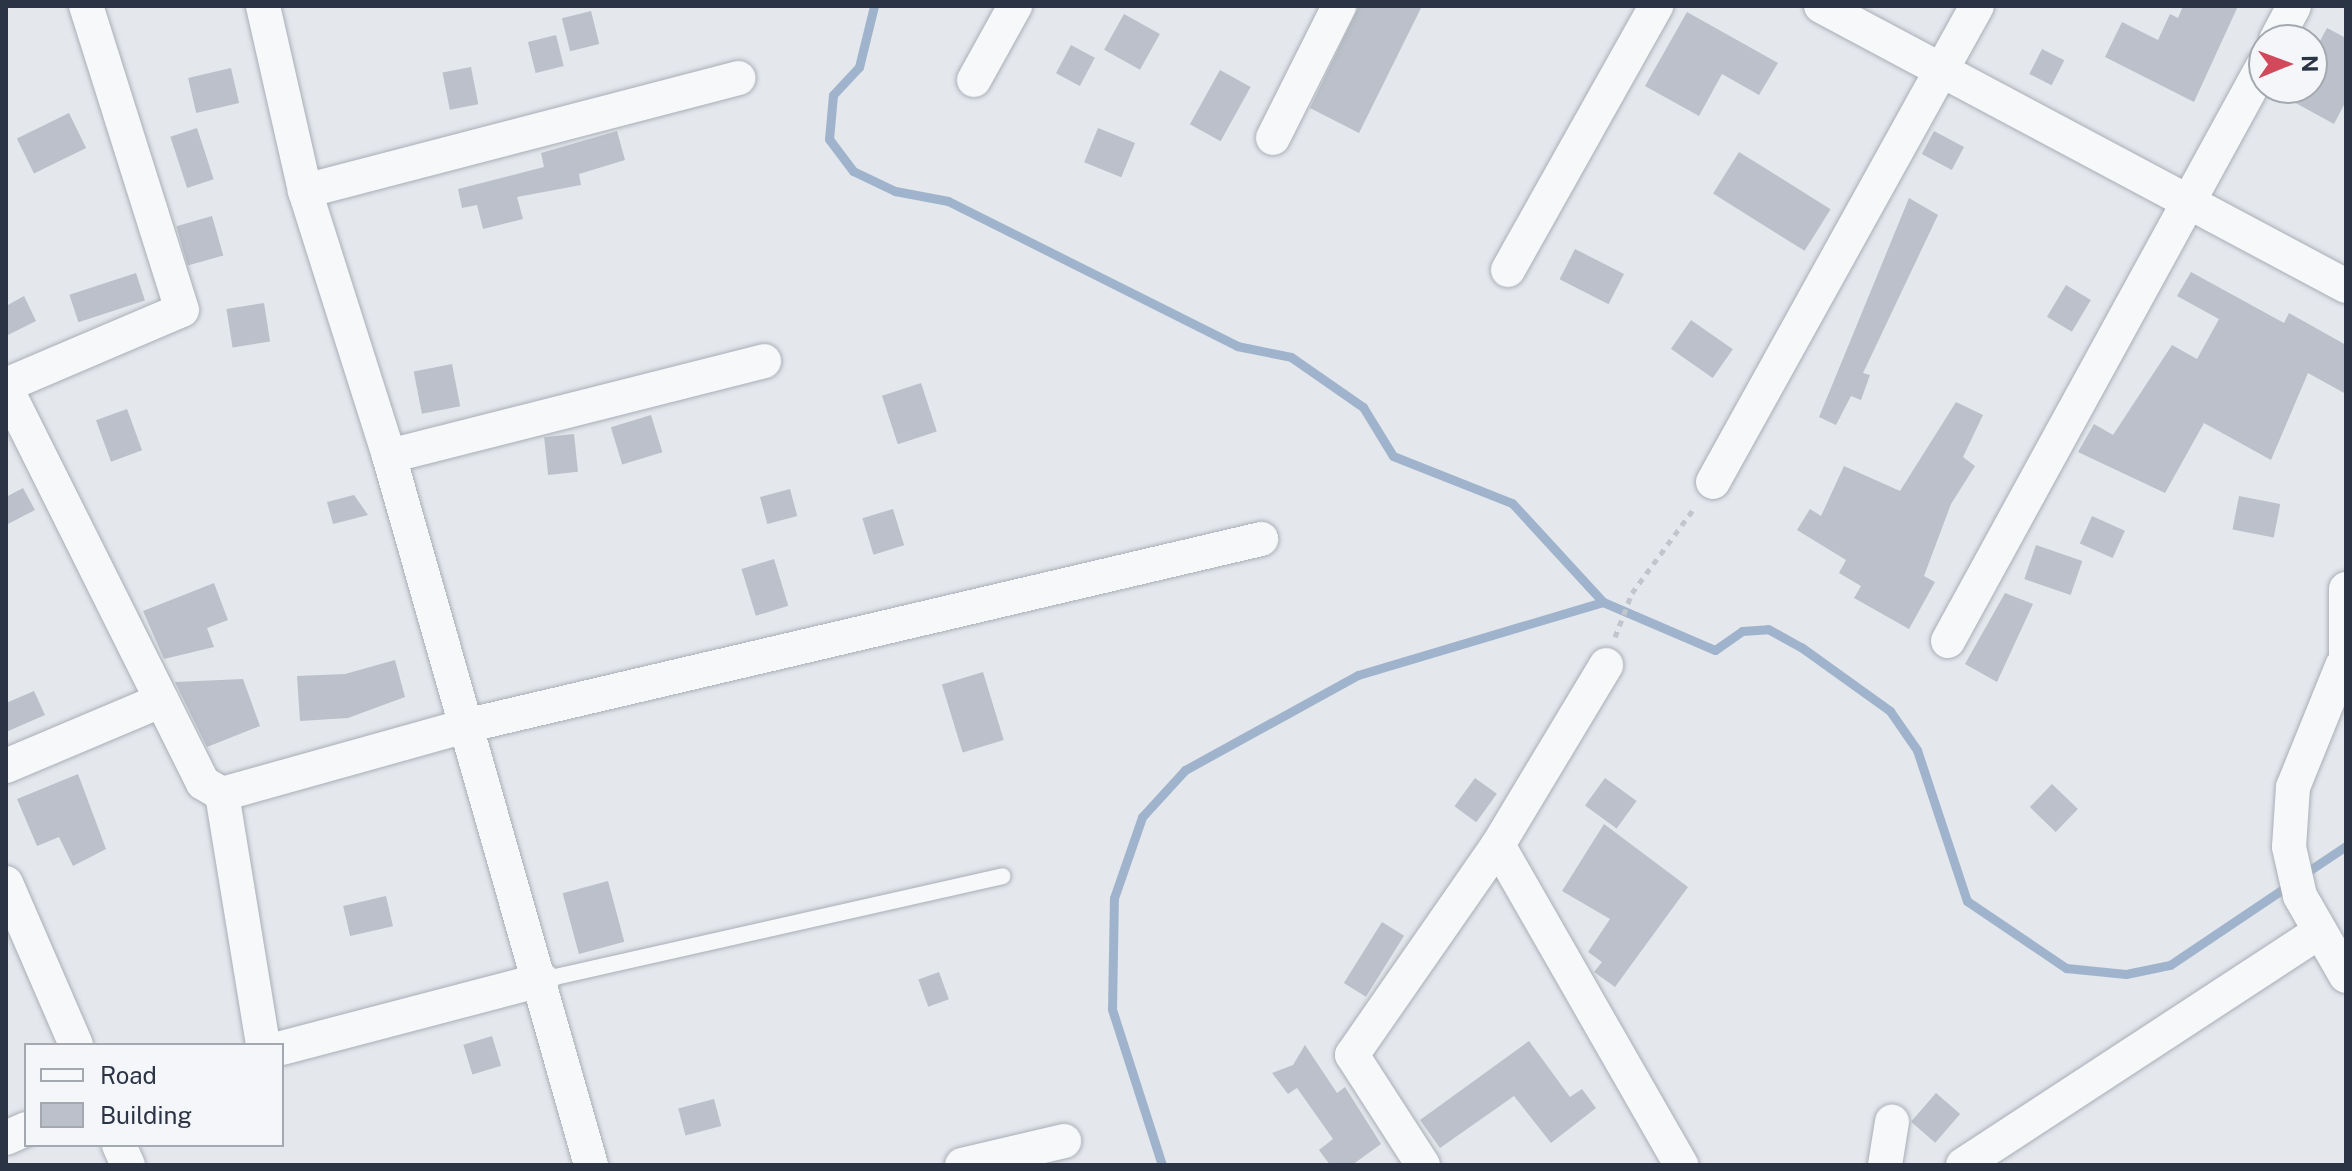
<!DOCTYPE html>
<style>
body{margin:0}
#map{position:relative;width:2352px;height:1171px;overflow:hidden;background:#e4e7ec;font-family:"Public Sans",sans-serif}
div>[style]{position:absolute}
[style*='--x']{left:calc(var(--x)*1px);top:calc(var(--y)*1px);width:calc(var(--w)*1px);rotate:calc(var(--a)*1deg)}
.stream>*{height:9px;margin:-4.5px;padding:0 4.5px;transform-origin:4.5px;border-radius:4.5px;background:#9fb4cc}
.building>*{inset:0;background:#bbc0ca;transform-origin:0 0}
.path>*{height:5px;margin-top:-2.5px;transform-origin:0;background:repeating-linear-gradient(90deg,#c2c5cb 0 6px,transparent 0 12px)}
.roads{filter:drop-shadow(0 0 2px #a9aeb7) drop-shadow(0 0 2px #a9aeb7)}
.lane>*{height:16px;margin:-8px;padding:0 8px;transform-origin:8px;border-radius:8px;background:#f7f8fa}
.street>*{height:34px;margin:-17px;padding:0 17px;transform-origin:17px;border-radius:17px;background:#f7f8fa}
span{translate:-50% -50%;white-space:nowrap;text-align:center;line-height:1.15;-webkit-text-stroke:8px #f4f6f9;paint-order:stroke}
.frame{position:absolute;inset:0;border:8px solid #2b3445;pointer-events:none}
.legend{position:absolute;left:24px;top:1043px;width:260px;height:104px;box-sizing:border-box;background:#f4f6f9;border:2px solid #a4a8b1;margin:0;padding:10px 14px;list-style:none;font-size:24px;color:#2b3445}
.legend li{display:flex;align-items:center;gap:16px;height:40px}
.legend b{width:40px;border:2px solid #a4a8b1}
.north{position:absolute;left:2248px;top:24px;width:80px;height:80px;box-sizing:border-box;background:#f4f6f9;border:2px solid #a4a8b1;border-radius:50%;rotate:89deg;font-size:22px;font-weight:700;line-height:32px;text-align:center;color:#2b3445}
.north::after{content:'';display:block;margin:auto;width:28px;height:36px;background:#d1495b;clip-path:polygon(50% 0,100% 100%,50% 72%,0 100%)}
</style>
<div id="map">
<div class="stream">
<div style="--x:874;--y:6;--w:63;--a:103.8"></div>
<div style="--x:859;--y:67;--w:38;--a:133"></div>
<div style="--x:833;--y:95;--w:44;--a:95.2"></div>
<div style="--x:829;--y:139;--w:40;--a:53"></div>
<div style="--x:853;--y:171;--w:47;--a:25.5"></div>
<div style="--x:895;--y:191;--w:54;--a:10.7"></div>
<div style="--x:948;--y:201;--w:323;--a:26.6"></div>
<div style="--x:1237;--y:346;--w:55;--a:11.5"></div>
<div style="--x:1291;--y:357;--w:88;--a:34.8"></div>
<div style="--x:1363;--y:407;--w:57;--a:58.5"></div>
<div style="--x:1393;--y:456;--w:128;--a:21.6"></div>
<div style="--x:1512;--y:503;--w:134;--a:47.4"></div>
<div style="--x:1603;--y:602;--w:122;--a:23.2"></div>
<div style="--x:1715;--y:650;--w:33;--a:-35"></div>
<div style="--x:1742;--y:631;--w:26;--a:-4"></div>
<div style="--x:1768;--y:629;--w:38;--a:29"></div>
<div style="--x:1801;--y:647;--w:110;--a:35.7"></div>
<div style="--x:1890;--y:711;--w:47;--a:55.3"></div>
<div style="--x:1917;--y:750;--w:159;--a:71.7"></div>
<div style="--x:1967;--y:901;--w:120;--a:34.1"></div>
<div style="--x:2066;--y:968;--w:60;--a:5.7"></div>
<div style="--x:2126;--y:974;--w:45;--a:-11.6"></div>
<div style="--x:2170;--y:965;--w:143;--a:-33.9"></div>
<div style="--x:2301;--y:876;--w:54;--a:-33.7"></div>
<div style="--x:1162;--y:1165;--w:164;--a:-107.8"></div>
<div style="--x:1112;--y:1009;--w:111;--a:-89"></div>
<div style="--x:1114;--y:898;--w:86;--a:-70.9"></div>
<div style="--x:1142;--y:817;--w:64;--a:-47.5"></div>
<div style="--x:1185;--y:770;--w:197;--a:-28.8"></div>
<div style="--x:1358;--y:675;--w:256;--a:-16.6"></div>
</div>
<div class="building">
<div style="clip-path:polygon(1359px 6px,1422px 6px,1359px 133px,1310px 108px)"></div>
<div style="clip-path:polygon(2183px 6px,2238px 6px,2194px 102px,2105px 57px,2122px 22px,2158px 40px,2170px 14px,2178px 18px)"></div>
<div style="left:591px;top:11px;width:34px;height:30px;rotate:76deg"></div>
<div style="clip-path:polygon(1687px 12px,1778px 63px,1759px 95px,1722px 74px,1699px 116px,1645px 86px)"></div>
<div style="left:1124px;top:14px;width:41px;height:41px;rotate:29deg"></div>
<div style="clip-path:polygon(2327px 28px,2346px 38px,2346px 101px,2334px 124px,2272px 90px,2312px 88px,2312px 56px)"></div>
<div style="left:556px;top:35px;width:32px;height:29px;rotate:76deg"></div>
<div style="left:1071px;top:45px;width:27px;height:32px;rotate:28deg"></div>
<div style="left:2042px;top:49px;width:25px;height:28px;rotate:27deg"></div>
<div style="left:471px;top:67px;width:38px;height:29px;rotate:79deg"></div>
<div style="left:231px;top:68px;width:36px;height:44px;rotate:77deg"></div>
<div style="left:1220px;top:70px;width:35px;height:62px;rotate:29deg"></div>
<div style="left:69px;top:113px;width:39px;height:58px;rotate:64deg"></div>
<div style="left:197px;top:128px;width:54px;height:28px;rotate:72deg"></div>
<div style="left:1098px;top:128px;width:40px;height:37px;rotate:22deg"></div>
<div style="clip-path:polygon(617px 131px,625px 160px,579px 174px,581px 185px,517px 197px,523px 219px,483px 229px,477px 205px,462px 208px,458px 189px,544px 167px,541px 153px)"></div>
<div style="left:1934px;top:131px;width:34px;height:26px;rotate:28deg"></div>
<div style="left:1739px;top:152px;width:108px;height:49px;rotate:32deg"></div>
<div style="clip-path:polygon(1909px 198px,1938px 215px,1863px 373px,1870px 375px,1861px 400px,1851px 396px,1836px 425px,1819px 417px)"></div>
<div style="left:212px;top:216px;width:41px;height:37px;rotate:74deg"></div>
<div style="left:1575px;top:249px;width:55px;height:34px;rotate:27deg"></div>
<div style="clip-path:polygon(2191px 272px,2284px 323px,2289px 313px,2346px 345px,2346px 394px,2308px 373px,2271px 460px,2204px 423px,2165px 493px,2078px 452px,2094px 424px,2113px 435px,2172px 345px,2197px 359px,2219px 319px,2177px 296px)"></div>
<div style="left:136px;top:273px;width:29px;height:70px;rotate:72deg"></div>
<div style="left:2066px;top:285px;width:29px;height:37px;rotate:31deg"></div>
<div style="clip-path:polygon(24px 296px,36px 321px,6px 336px,6px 306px)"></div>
<div style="left:264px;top:303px;width:39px;height:38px;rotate:81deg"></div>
<div style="left:1691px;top:320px;width:51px;height:35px;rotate:35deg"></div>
<div style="left:452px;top:364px;width:43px;height:39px;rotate:79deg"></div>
<div style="left:921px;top:383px;width:51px;height:41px;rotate:72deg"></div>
<div style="clip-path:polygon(1956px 402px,1983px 415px,1963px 457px,1975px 466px,1951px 504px,1924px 576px,1935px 582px,1909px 629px,1854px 598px,1861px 586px,1839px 573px,1846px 560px,1797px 530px,1810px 509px,1821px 516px,1844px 466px,1900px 491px)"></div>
<div style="left:127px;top:409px;width:44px;height:33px;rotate:70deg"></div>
<div style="left:651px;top:415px;width:39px;height:42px;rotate:73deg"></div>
<div style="left:574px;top:434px;width:38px;height:30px;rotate:84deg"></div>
<div style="clip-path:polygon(23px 488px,35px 510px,6px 525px,6px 497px)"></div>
<div style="left:790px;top:489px;width:28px;height:31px;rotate:75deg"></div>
<div style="clip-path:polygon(354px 495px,368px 515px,333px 524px,327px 502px)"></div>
<div style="left:2239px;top:496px;width:42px;height:34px;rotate:11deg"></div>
<div style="left:893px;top:509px;width:38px;height:32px;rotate:73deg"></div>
<div style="left:2092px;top:516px;width:36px;height:30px;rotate:24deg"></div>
<div style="left:2036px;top:545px;width:49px;height:36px;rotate:19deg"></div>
<div style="left:774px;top:559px;width:49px;height:34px;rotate:73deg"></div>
<div style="clip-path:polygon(214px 583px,228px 620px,207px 628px,214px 647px,164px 659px,143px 611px)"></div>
<div style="clip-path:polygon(2005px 593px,2033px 604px,1997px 682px,1965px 664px)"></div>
<div style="clip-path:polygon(395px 660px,405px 697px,348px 718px,300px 721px,297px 676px,345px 674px)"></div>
<div style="left:983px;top:672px;width:71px;height:43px;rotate:73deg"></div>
<div style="clip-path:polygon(243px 679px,260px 726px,207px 747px,175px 682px)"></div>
<div style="clip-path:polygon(34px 691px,45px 715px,6px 732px,6px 703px)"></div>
<div style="clip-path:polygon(78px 774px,106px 849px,73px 866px,59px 837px,37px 846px,17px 799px)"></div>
<div style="left:1475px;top:778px;width:27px;height:35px;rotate:36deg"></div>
<div style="left:1605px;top:778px;width:39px;height:34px;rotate:36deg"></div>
<div style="left:2052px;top:784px;width:36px;height:32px;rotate:44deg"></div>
<div style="clip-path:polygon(1604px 824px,1688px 887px,1615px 987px,1594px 972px,1602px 962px,1588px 952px,1610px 919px,1562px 891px)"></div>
<div style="left:608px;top:881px;width:63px;height:47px;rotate:75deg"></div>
<div style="left:386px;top:896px;width:31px;height:44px;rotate:77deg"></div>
<div style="left:1382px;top:922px;width:26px;height:72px;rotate:32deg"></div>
<div style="left:939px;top:972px;width:29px;height:22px;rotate:70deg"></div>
<div style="left:492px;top:1036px;width:31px;height:30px;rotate:73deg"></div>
<div style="clip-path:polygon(1529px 1041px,1570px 1097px,1582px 1089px,1596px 1108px,1551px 1143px,1514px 1096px,1440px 1148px,1420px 1120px)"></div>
<div style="clip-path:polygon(1305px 1045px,1337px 1093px,1345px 1087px,1381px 1144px,1352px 1165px,1330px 1165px,1319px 1150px,1333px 1139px,1297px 1088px,1288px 1094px,1272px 1073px,1293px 1065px)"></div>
<div style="left:1936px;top:1093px;width:32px;height:38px;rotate:41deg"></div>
<div style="left:714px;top:1099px;width:28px;height:37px;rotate:75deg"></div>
</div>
<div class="path">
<div style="--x:1615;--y:637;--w:47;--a:-68.9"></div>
<div style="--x:1632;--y:593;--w:107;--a:-53.8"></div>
</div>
<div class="roads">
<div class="lane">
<div style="--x:542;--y:980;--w:472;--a:-12.7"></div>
</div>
<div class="street">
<div style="--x:263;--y:6;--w:190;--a:77.2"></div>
<div style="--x:305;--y:191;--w:278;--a:72.4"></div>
<div style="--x:389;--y:456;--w:737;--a:74.1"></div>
<div style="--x:1821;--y:6;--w:595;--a:28.07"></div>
<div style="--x:2276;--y:40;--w:38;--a:-62"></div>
<div style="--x:974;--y:80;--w:85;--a:-61"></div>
<div style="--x:1273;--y:138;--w:148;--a:-63.4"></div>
<div style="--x:305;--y:191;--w:448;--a:-14.6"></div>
<div style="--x:1508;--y:270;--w:303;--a:-60.7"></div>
<div style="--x:6;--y:385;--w:191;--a:-23.1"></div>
<div style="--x:182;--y:310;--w:319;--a:-107.5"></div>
<div style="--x:6;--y:388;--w:441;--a:63.5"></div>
<div style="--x:203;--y:783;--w:22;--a:30"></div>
<div style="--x:222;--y:794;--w:252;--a:-15.6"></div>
<div style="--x:465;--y:726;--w:818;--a:-13.22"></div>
<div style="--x:389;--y:456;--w:387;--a:-14.2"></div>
<div style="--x:1713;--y:482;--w:544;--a:-60.99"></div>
<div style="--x:2346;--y:589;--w:88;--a:90"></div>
<div style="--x:1948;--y:641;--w:658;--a:-61.29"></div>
<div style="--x:2342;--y:666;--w:131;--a:112"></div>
<div style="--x:2293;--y:787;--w:60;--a:93.8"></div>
<div style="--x:2289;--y:847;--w:50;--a:77.3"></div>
<div style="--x:2300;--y:896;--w:92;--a:60.1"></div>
<div style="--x:6;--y:766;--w:169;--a:-22.9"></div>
<div style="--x:222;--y:794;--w:254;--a:80.7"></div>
<div style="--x:1498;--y:845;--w:369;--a:60.2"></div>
<div style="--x:6;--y:883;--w:176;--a:66.6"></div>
<div style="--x:282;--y:1048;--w:269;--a:-14.7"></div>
<div style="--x:6;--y:1138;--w:22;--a:-24"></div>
<div style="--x:119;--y:1145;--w:22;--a:66"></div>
<div style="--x:962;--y:1165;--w:105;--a:-13.2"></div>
<div style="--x:1423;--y:1165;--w:131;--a:-122.8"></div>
<div style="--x:1352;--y:1055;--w:256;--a:-55.2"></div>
<div style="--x:1498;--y:845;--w:210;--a:-59"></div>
<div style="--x:1885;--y:1165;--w:44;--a:-80.8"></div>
<div style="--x:1963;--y:1165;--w:425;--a:-33.2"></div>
</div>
</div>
<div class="frame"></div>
<ul class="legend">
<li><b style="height:10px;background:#f7f8fa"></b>Road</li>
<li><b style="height:22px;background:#bbc0ca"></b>Building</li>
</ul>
<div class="north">N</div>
</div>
